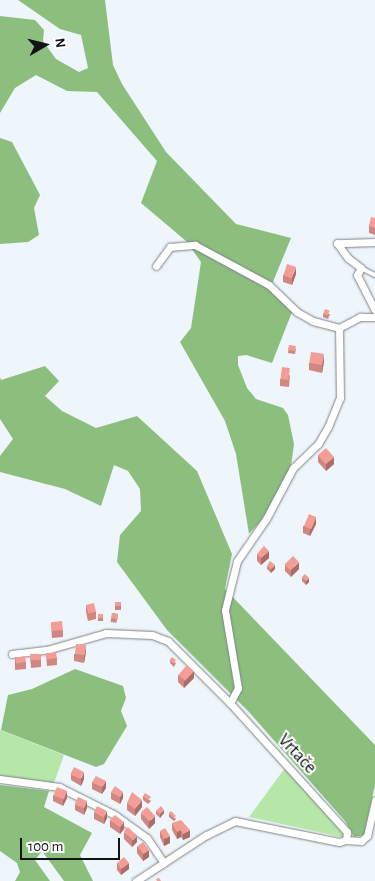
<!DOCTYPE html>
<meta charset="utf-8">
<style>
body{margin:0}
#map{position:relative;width:375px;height:881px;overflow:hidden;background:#eef5fb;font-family:"Alegreya Sans",sans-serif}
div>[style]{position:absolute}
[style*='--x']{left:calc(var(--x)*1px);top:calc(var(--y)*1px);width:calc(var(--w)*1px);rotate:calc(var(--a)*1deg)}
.green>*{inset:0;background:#b6e7a9}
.forest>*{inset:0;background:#8cbf7e}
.roads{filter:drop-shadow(0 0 1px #7c8287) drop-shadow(0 0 1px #7c8287)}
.service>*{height:4px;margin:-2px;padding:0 2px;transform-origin:2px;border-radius:2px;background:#fff}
.minor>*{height:7px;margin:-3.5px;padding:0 3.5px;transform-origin:3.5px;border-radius:3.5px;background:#fff}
.wall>*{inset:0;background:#d18781;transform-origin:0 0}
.shaded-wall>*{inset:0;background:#aa6e69}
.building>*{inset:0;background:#f39d96;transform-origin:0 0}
span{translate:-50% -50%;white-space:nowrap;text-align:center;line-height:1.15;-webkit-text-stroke:4px #fff;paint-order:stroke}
.street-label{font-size:19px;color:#111315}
.north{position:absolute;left:20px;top:20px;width:50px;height:50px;-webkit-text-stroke:4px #fff;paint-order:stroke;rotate:82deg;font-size:14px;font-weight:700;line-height:20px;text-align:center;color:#111315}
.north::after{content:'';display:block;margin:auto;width:18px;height:22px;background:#111315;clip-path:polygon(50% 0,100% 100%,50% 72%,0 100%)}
.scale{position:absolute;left:20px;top:838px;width:100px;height:22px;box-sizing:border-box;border:2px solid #111315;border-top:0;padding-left:6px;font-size:15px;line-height:18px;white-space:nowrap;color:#111315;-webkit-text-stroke:4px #fff;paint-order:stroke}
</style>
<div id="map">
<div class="green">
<div style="clip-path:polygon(0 730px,64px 755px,54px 783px,0 776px)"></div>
<div style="clip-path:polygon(285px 768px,344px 834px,342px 837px,249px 817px)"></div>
</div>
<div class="forest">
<div style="clip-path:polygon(18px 0,105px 0,113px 65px,122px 84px,166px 152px,236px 224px,291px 238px,270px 289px,292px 312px,272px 363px,246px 355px,238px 356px,238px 365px,247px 388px,256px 399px,283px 408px,288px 415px,294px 444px,291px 466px,265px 516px,249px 534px,236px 454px,225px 421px,180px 342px,191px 328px,201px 262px,186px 241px,141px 203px,157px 161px,97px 92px,67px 91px,36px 75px,15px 88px,0 113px,0 16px,35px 20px,44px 30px,43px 41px,56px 59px,79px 72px,88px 68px,81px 35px,60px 29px)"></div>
<div style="clip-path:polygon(0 138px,12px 142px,40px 195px,34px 208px,39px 235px,28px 242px,0 244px)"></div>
<div style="clip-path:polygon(45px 366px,59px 381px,45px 396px,62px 411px,96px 428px,137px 416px,197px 471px,232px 554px,225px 589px,375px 745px,375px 785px,364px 835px,354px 837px,345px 821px,248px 711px,167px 630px,117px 562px,120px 535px,141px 511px,140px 489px,128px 471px,114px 465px,101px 506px,65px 489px,0 472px,0 456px,13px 439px,0 419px,0 377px,1px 380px)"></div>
<div style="clip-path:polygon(75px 669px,123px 686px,126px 698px,121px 711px,127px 726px,104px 764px,96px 767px,1px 730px,8px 695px,32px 689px)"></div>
<div style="clip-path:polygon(0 785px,49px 791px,44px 807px,92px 833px,80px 855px,93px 881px,64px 881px,42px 851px,35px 860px,50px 881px,15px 881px,20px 872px,17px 863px,0 851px)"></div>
</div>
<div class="roads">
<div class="service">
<div style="--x:361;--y:268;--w:16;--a:27"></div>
</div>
<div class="minor">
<div style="--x:375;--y:242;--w:38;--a:178"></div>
<div style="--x:337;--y:243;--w:19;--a:54"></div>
<div style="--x:348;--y:258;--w:16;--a:38"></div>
<div style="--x:361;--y:268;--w:8;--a:120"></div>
<div style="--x:357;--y:275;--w:39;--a:63"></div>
<div style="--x:156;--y:266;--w:24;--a:-54"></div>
<div style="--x:170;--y:247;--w:25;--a:-5"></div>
<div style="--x:195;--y:245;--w:84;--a:28.4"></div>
<div style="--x:269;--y:285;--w:39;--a:44"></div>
<div style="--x:297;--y:312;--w:18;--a:29"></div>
<div style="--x:313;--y:321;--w:27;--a:15"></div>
<div style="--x:12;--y:654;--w:38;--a:-7"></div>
<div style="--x:50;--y:649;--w:58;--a:-15.9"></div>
<div style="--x:106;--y:633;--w:46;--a:2.5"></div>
<div style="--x:152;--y:635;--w:17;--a:21"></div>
<div style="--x:168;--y:641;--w:88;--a:45"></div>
<div style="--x:230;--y:703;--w:174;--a:47.8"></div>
<div style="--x:347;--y:832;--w:8;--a:97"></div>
<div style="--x:346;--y:840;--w:7;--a:164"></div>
<div style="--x:339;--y:842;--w:106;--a:-168.6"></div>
<div style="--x:235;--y:821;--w:32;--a:154"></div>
<div style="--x:206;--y:835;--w:84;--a:146.7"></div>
<div style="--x:230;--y:703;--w:17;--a:-62"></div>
<div style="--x:238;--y:688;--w:79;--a:-99.5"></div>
<div style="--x:225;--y:610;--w:50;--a:-76.2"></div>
<div style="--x:237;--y:561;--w:51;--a:-55.4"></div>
<div style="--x:266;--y:519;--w:58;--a:-62.1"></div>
<div style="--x:293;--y:468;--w:35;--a:-44"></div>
<div style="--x:318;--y:444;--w:20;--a:-60"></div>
<div style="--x:328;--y:427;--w:31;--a:-68"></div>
<div style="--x:340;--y:398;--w:70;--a:-90.8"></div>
<div style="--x:339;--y:328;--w:24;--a:-28"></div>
<div style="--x:360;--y:317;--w:15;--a:0"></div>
<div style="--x:0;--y:779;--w:60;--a:7.7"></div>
<div style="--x:59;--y:787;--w:63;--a:26.6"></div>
<div style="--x:115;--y:815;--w:39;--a:36"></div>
<div style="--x:147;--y:838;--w:30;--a:56"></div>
<div style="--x:346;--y:840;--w:15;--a:4"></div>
<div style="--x:361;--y:841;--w:8;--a:-40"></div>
<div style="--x:367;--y:836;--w:37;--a:-77"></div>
</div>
</div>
<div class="wall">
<div style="clip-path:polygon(375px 218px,375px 235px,369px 233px,369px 226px)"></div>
<div style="clip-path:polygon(296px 274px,292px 285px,283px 282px,283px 275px)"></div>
<div style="clip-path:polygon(323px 314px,330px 314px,328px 319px,323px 317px)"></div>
<div style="clip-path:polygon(289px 345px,296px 349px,295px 354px,288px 353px)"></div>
<div style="clip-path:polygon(324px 361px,322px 373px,309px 370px,309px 363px)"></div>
<div style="clip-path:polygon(290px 375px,289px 387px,280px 386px,280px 379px)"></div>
<div style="clip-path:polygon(318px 455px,334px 464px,326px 471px,318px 462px)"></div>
<div style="clip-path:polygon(316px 524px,310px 536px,303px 533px,303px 526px)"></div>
<div style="clip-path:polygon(257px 554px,269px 558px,261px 565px,257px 561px)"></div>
<div style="clip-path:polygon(285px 565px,299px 569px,291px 577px,285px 571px)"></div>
<div style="clip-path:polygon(267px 566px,275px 569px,271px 573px,267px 569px)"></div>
<div style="clip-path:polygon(302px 577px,309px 582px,306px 585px,302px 581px)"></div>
<div style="left:115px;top:602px;width:6px;height:8px"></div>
<div style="clip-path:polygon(86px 605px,96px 612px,96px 619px,88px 621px,86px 612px)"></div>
<div style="left:112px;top:613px;width:6px;height:9px;rotate:9deg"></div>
<div style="left:98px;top:614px;width:5px;height:7px"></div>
<div style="clip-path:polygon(51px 622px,63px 630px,63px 637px,52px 638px)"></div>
<div style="clip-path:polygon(86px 652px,84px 663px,74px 661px,74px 654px)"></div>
<div style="clip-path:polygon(46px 653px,57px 658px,57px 665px,47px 666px)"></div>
<div style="clip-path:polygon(30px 655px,41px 660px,41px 667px,31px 668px)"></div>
<div style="clip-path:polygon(15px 657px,26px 662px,26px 669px,15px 670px)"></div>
<div style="clip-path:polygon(170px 660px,176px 663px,174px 667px,170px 663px)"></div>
<div style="clip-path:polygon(178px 675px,194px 678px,184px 688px,178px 682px)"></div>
<div style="clip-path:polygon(71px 774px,84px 779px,81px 786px,71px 780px)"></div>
<div style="clip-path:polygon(92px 782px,106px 788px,102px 794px,92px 789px)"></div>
<div style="clip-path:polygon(111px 792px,123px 798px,120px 804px,111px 799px)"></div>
<div style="clip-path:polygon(53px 795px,67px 798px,63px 806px,53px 801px)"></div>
<div style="clip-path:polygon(143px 796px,151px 801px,148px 804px,143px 800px)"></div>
<div style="clip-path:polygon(127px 803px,142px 807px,135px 816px,127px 810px)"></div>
<div style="clip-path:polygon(75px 804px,87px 808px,84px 815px,75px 810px)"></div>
<div style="clip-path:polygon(156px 811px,164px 813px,160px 818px,156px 814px)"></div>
<div style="clip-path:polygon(94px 812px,107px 818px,104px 824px,94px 819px)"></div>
<div style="clip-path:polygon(141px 813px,155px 823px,149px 829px,141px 819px)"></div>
<div style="clip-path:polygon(169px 813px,176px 819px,174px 821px,169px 817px)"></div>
<div style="clip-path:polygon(110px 820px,124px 829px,120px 834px,110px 827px)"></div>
<div style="clip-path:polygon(172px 823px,190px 837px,183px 840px,181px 837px,177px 839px,172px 830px)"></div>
<div style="clip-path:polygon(160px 831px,170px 843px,164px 846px,160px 837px)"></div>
<div style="clip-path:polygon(124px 832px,137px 842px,132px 847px,124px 839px)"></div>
<div style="clip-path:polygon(137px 846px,149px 857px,143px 861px,137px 853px)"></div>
<div style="clip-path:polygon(117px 863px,129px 869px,121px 875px,117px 870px)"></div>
</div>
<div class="shaded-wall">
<div style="clip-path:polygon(296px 267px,296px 274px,292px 285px,292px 278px)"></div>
<div style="clip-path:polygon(324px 354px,324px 361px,322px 373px,322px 366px)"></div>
<div style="clip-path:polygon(334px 457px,334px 464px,326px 471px,326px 464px)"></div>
<div style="clip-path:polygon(316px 517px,316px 524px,310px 536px,310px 529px)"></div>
<div style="clip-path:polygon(269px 551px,269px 558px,261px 565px,261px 558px)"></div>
<div style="clip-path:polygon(299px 562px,299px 569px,291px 577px,291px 570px)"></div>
<div style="clip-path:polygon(275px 565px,275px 569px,271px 573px,271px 569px)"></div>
<div style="clip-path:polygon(309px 578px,309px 582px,306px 585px,306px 581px)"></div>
<div style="clip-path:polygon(86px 645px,86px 652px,84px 663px,84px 656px)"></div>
<div style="clip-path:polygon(194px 671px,194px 678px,184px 688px,184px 681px)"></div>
<div style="clip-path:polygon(84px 772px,84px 779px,81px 786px,81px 779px)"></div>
<div style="clip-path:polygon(106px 781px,106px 788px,102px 794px,102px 787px)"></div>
<div style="clip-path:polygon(67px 791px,67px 798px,63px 806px,63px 799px)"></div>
<div style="clip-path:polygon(123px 792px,123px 798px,120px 804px,120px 797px)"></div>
<div style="clip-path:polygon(142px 800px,142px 807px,135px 816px,135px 809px)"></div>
<div style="clip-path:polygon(87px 801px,87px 808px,84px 815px,84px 808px)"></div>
<div style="clip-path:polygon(164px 810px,164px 813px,160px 818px,160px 814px)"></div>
<div style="clip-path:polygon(107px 811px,107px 818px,104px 824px,104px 817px)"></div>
<div style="clip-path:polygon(155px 816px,155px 823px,149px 829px,149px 822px)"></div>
<div style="clip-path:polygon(124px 822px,124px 829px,120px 834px,120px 827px)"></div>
<div style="clip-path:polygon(181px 830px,181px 837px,177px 839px,177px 832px)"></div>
<div style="clip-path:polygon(190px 830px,190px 837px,183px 840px,183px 834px)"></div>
<div style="clip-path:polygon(137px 836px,137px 842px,132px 847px,132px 840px)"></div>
<div style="clip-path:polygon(170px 836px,170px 843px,164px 846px,164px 839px)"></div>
<div style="clip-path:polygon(149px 850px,149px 857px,143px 861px,143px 854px)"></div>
<div style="clip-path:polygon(129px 863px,129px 869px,121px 875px,121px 869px)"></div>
</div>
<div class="building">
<div style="clip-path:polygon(371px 217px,375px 218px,375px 228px,369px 226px)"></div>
<div style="left:287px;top:264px;width:9px;height:12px;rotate:18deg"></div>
<div style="left:325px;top:309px;width:5px;height:5px;rotate:22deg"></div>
<div style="left:289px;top:345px;width:7px;height:5px;rotate:8deg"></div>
<div style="left:311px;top:352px;width:13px;height:11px;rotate:9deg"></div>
<div style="left:282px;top:367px;width:8px;height:12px;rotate:7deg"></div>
<div style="left:326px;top:448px;width:12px;height:11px;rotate:48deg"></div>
<div style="left:309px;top:514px;width:8px;height:13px;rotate:23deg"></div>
<div style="clip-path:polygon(264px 546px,269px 551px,261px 558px,257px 554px)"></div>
<div style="left:293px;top:556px;width:8px;height:12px;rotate:45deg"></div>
<div style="clip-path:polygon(270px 561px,275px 565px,271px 569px,267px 566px)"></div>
<div style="left:305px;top:574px;width:6px;height:4px;rotate:45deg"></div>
<div style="left:115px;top:602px;width:6px;height:4px"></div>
<div style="left:94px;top:603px;width:9px;height:8px;rotate:77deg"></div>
<div style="clip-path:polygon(112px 613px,118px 614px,118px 619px,112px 618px)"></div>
<div style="left:98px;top:614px;width:5px;height:4px"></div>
<div style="left:62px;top:621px;width:9px;height:11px;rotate:84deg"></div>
<div style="left:76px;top:644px;width:10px;height:10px;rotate:6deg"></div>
<div style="left:56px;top:652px;width:6px;height:10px;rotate:81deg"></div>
<div style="left:41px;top:654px;width:6px;height:11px;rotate:90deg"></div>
<div style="left:25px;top:656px;width:6px;height:10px;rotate:81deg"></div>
<div style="left:172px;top:657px;width:5px;height:4px;rotate:37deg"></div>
<div style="left:187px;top:665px;width:9px;height:13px;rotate:41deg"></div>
<div style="left:74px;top:767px;width:11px;height:8px;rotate:27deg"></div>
<div style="clip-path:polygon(96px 776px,106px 781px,102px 787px,92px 782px)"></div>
<div style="clip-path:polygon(115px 786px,123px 792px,120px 797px,111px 792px)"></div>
<div style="left:57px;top:787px;width:11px;height:9px;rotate:22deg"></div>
<div style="clip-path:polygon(132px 792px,142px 800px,135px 809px,127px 803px)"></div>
<div style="clip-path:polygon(145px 793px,151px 797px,148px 800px,143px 796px)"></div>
<div style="left:78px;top:797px;width:10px;height:8px;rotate:24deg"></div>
<div style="left:97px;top:806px;width:11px;height:7px;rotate:27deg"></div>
<div style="clip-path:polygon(161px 806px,164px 810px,160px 814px,156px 811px)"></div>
<div style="left:147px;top:807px;width:12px;height:8px;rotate:48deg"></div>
<div style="left:171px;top:811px;width:7px;height:3px;rotate:45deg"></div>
<div style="clip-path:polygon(115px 815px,124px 822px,120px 827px,110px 820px)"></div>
<div style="clip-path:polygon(181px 820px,190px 830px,183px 834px,181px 830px,177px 832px,172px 823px)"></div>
<div style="left:128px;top:827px;width:13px;height:6px;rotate:45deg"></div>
<div style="clip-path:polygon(165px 828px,170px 836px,164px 839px,160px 831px)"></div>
<div style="left:143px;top:842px;width:10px;height:7px;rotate:53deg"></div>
<div style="clip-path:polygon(124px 857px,129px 863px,121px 869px,117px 863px)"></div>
<div style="clip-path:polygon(159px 878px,161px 881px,157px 881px,156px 879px)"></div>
</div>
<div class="street-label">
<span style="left:297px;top:754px;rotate:47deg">Vrtače</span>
</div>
<div class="north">N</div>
<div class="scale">100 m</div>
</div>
